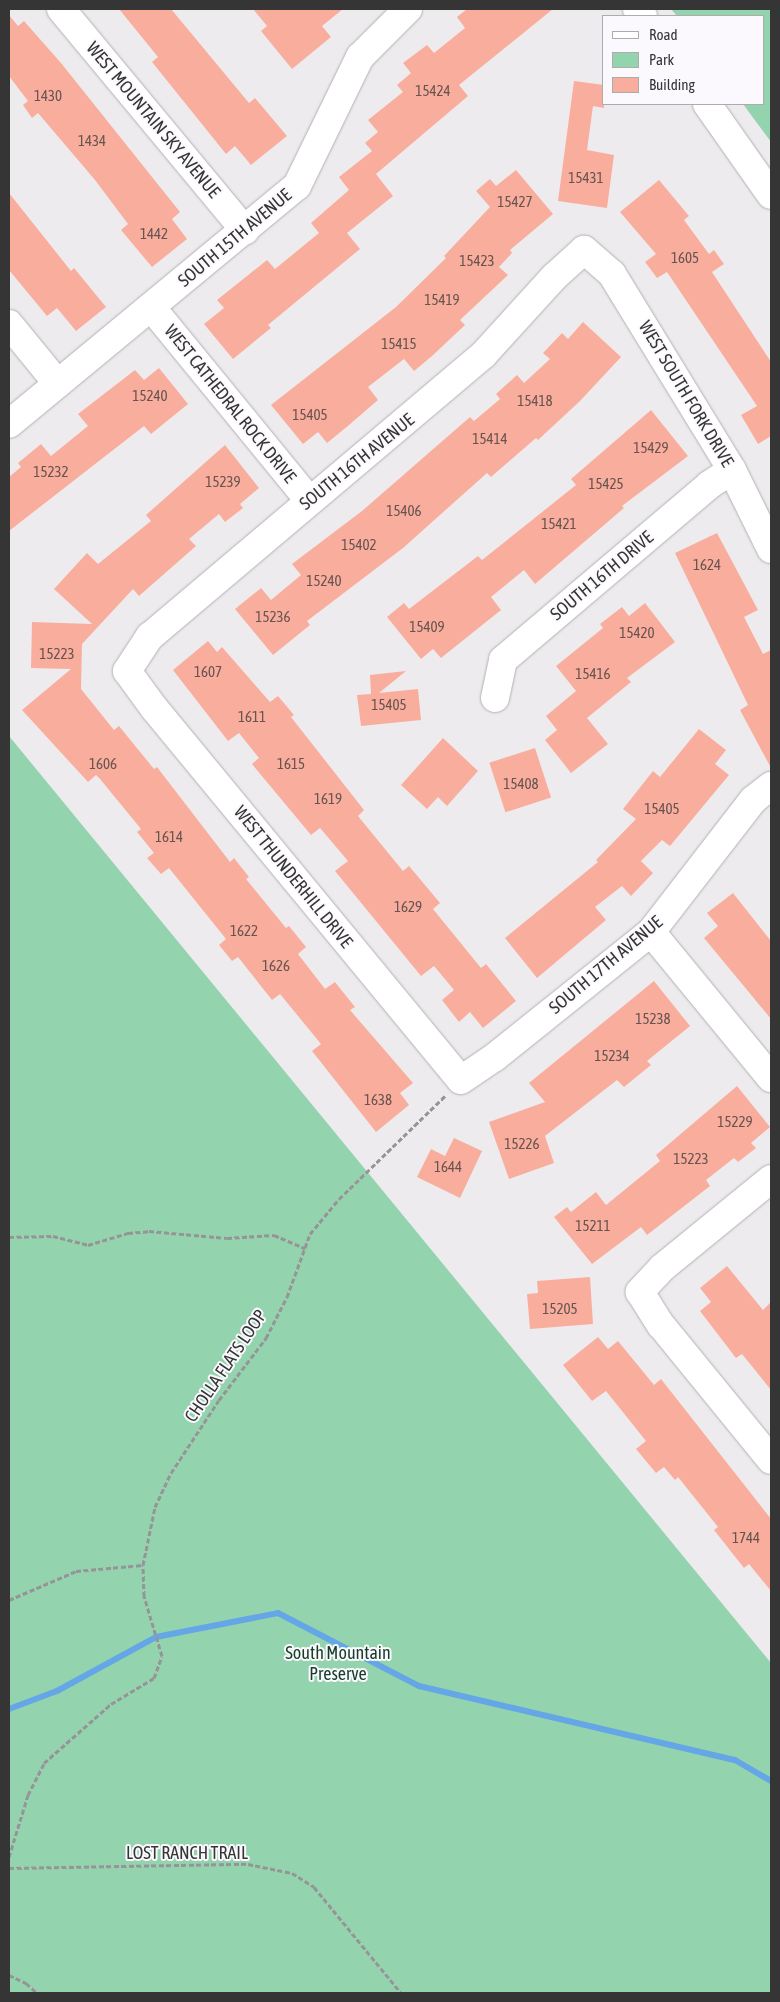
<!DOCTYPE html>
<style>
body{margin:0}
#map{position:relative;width:780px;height:2002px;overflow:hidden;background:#eeebef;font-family:"Asap Condensed",sans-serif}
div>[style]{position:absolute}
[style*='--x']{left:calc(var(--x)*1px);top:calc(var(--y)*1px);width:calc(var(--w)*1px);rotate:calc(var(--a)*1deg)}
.green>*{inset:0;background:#93d4af}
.stream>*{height:6px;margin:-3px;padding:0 3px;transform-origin:3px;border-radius:3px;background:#65a6e6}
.building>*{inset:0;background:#f9ae9d;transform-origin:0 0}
.path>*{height:3px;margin-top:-1.5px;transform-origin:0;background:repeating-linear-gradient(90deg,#969497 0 5px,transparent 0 7.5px)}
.roads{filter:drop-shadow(0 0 1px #b3b0b4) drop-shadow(0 0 1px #b3b0b4)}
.minor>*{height:28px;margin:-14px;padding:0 14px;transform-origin:14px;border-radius:14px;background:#fff}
.major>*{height:28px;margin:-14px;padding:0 14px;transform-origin:14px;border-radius:14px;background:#fff}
span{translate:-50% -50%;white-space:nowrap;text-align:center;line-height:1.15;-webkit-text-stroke:4px #fbf9fd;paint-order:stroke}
.number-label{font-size:15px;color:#675350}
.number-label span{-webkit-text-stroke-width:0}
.street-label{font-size:18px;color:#363536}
.park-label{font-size:18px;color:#153d29}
.frame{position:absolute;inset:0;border:10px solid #363536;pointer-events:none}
.legend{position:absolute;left:602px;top:15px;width:162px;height:90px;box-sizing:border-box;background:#fbf9fd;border:1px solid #acabad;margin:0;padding:6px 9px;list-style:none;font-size:15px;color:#363536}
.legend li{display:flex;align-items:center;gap:10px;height:25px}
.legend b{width:25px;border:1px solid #acabad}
</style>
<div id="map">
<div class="green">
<div style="clip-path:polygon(671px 9px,771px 9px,771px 142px,743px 104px,764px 104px,764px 16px,677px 16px)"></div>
<div style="clip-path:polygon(9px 736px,771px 1663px,771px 1993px,9px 1993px)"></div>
</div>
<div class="stream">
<div style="--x:9;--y:1709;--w:51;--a:-20.6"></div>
<div style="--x:57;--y:1691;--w:113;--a:-28.6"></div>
<div style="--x:156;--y:1637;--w:124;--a:-11.1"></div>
<div style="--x:278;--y:1613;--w:159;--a:27.4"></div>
<div style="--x:419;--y:1686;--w:325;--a:13.2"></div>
<div style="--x:735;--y:1760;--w:42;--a:30.3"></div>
</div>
<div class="building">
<div style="clip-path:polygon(119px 9px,171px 9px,249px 103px,255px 98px,287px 136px,251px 165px,235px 146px,226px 154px,152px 62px,158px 57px)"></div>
<div style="clip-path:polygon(253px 9px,343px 9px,322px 26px,331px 37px,292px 69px,261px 31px,267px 26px)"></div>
<div style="clip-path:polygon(467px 9px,553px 9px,459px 85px,468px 96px,376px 174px,393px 196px,347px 233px,360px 249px,268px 325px,271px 328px,233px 359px,204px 324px,224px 308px,217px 300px,267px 260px,275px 269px,319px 233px,311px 223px,349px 190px,339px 177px,372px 151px,365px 143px,378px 132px,368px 120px,403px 92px,397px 85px,411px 73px,403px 63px,427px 45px,434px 53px,465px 28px,457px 17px)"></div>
<div style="clip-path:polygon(9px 15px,18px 26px,24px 21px,61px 63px,180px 212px,172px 219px,187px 239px,152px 267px,121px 230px,128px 224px,95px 180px,38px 113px,32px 118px,23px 105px,28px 101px,9px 76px)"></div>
<div style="clip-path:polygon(574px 81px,604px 85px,604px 108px,593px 106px,587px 150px,614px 155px,607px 208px,558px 201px)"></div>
<div style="clip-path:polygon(516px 170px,553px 214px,510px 250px,512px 253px,499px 267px,508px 275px,460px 320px,465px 325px,432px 356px,414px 371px,404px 359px,368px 387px,378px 400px,349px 425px,327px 443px,318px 432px,303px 444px,271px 405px,396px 307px,446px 258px,444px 256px,490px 207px,476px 191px,490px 179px,496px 186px)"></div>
<div style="clip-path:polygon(659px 180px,689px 216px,684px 220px,709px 254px,714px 250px,724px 264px,712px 272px,771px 362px,771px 436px,758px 444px,741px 415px,757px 406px,667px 272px,657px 278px,645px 262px,656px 254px,620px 212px)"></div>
<div style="clip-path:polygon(9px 193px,71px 271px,74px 268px,106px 307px,76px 331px,57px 308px,47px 316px,9px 270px)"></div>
<div style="clip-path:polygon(583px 322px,621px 357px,580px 401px,538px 440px,536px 438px,491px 477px,487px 473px,403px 548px,307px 621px,310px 625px,273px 655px,235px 609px,261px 588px,271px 600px,301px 575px,292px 564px,362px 511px,470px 417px,474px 421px,500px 399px,496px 394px,517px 375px,524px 383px,550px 359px,543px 353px,562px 333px,568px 339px)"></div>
<div style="clip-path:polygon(159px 368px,188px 404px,151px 434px,144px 426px,9px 531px,9px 477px,21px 467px,18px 463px,41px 444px,51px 456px,88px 426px,78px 414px,135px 370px,144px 380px)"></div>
<div style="clip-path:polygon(651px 410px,688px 456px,622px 506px,624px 508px,535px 584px,524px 570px,491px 597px,501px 610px,441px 658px,433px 649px,421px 659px,387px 617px,404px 603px,409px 609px,478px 556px,482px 560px,576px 485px,571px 479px)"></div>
<div style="clip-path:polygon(225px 445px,259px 488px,240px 504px,243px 508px,225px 522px,219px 514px,189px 539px,196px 546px,139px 596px,133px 589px,82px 644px,81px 689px,114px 730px,119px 726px,154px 769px,157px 767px,230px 862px,234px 858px,249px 877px,246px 879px,286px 928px,289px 926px,306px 947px,298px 954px,325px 989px,335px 982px,355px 1007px,350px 1010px,413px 1083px,400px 1093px,409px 1105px,376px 1132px,312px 1051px,321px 1044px,280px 994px,272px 1000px,238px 957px,232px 961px,219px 945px,226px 939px,169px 868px,161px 874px,147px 858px,154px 853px,137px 832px,141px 829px,100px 779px,96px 775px,88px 782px,22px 710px,71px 669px,31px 668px,32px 622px,92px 624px,54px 589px,87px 553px,98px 564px,151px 521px,146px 515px)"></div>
<div style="clip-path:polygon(717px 533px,758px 610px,744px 617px,763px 654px,771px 650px,771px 768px,740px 710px,748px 705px,675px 553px)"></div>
<div style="clip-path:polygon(645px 603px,675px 642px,627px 678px,631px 682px,587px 718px,608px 744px,571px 773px,545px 740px,557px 730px,546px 716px,576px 691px,556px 666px,603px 628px,600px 624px,622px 607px,629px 616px)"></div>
<div style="clip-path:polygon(208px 641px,217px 652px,222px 647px,270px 702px,278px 696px,294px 715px,291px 717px,364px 810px,358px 816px,403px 871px,409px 866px,440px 903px,433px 909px,481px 968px,486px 964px,516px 1001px,483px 1028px,470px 1012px,459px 1022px,442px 1000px,454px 990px,434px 966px,421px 976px,335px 871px,348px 861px,320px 828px,311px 835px,252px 764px,259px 758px,239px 733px,228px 741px,173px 670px)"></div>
<div style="clip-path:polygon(406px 671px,379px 693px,418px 689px,421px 720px,361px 726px,357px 695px,371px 694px,370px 675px)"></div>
<div style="clip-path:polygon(699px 729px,726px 750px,715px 764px,729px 775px,670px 846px,662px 840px,641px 861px,653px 873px,631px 896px,622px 886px,595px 907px,606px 920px,537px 978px,505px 938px,598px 862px,596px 860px,636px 819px,623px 809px,653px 771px,660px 777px)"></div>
<div style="clip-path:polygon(443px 738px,478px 771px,447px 806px,438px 797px,427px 809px,401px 785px)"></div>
<div style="left:535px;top:748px;width:52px;height:48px;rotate:72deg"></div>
<div style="clip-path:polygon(733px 893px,771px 941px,771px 1019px,704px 938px,718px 926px,707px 913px)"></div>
<div style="clip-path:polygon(654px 981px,690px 1026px,647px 1061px,651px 1065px,624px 1087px,617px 1080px,545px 1136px,554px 1163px,509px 1179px,489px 1122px,545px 1102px,529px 1083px)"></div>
<div style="clip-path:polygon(737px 1086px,770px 1127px,751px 1143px,756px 1148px,738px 1162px,734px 1158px,706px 1180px,710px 1186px,647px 1235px,641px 1227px,592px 1264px,554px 1217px,567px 1207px,571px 1212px,596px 1192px,606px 1205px,660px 1161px,656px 1155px)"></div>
<div style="clip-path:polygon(454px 1138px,482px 1151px,460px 1198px,417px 1177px,431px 1149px,445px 1156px)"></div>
<div style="clip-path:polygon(727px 1266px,763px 1310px,771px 1302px,771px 1390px,742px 1354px,736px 1358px,700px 1311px,711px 1302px,700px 1288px)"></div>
<div style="clip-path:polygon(590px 1277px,593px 1324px,530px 1329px,527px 1294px,538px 1293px,537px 1281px)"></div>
<div style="clip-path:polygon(598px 1337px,608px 1349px,618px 1341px,654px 1385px,661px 1379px,771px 1519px,771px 1591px,749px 1564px,744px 1568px,714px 1530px,718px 1527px,678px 1477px,675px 1480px,664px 1467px,656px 1473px,636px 1449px,646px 1441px,606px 1391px,592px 1401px,563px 1365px)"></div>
</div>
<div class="path">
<div style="--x:9;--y:1237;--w:44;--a:-1.3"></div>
<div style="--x:53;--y:1236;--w:36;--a:14"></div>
<div style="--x:88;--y:1245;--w:42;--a:-16.7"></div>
<div style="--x:128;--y:1233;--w:21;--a:-5"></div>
<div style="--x:149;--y:1231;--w:78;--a:5.1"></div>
<div style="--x:227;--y:1238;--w:47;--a:-3.7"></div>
<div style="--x:274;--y:1235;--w:34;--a:23"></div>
<div style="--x:9;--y:1600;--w:73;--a:-23.4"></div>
<div style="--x:76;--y:1571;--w:67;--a:-5.1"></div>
<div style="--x:9;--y:1857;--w:65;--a:-73"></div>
<div style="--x:28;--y:1795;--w:36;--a:-63"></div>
<div style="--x:44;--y:1763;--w:89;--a:-41.4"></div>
<div style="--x:111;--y:1704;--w:50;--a:-31.2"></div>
<div style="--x:154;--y:1678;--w:23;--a:-70"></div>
<div style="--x:162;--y:1656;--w:63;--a:-106.7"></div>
<div style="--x:144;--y:1596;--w:31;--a:-92"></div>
<div style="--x:143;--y:1565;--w:59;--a:-78.3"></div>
<div style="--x:155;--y:1507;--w:38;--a:-65"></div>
<div style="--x:171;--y:1473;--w:87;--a:-56.7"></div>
<div style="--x:219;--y:1400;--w:78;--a:-52.8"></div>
<div style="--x:266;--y:1338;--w:46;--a:-62.9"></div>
<div style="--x:287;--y:1297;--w:67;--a:-69.9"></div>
<div style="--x:310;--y:1234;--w:45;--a:-50.4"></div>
<div style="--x:339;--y:1199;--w:149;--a:-44.2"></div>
<div style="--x:9;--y:1868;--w:239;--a:-1"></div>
<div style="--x:248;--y:1864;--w:45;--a:11.6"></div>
<div style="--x:292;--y:1873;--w:26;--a:32"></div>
<div style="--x:314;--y:1887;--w:137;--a:50.6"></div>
<div style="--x:9;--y:1975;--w:19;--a:25"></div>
<div style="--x:26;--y:1983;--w:15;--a:42"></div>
</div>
<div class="roads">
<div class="minor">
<div style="--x:61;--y:9;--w:288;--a:50.3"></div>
<div style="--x:151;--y:307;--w:249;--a:50.7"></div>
<div style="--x:9;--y:324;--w:77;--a:50.8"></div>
<div style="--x:9;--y:424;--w:374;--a:-39.6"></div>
<div style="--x:297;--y:186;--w:144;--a:-64"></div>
<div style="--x:360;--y:57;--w:68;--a:-45"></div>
<div style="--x:771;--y:549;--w:88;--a:-116.3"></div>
<div style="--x:732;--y:470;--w:230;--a:-121.5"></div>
<div style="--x:612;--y:274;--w:37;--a:-139"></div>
<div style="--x:584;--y:250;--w:39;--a:138"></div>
<div style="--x:555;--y:276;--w:107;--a:132.3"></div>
<div style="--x:483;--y:355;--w:436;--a:139.8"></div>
<div style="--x:150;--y:636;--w:42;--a:123.3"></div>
<div style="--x:127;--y:671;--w:46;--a:53.9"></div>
<div style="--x:154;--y:708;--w:482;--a:50.5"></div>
<div style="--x:461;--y:1080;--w:41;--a:-34.1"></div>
<div style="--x:495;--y:1057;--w:200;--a:-38.7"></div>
<div style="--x:651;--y:932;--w:167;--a:-52.3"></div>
<div style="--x:753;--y:800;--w:23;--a:-38"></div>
<div style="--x:495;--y:698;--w:39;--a:-78"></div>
<div style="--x:503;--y:660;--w:270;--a:-40.3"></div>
<div style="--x:709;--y:485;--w:27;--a:-33"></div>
<div style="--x:651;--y:932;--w:189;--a:50.6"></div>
<div style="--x:771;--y:1179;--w:141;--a:140.8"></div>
<div style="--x:662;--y:1268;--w:33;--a:133"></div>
<div style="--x:640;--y:1292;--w:39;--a:58"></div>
<div style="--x:661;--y:1325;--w:174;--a:50.8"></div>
</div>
<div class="major">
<div style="--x:637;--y:9;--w:9;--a:49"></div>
<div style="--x:707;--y:104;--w:111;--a:54.9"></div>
</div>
</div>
<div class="number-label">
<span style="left:433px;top:91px">15424</span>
<span style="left:48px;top:96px">1430</span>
<span style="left:92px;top:141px">1434</span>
<span style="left:586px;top:178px">15431</span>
<span style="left:515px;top:202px">15427</span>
<span style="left:154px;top:234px">1442</span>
<span style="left:685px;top:258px">1605</span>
<span style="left:477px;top:261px">15423</span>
<span style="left:442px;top:300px">15419</span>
<span style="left:399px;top:344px">15415</span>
<span style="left:150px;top:396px">15240</span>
<span style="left:535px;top:401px">15418</span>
<span style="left:310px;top:415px">15405</span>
<span style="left:490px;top:439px">15414</span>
<span style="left:651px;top:448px">15429</span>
<span style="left:51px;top:472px">15232</span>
<span style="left:223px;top:482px">15239</span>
<span style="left:606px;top:484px">15425</span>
<span style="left:404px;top:511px">15406</span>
<span style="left:559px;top:524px">15421</span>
<span style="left:359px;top:545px">15402</span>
<span style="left:707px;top:565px">1624</span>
<span style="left:324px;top:581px">15240</span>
<span style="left:273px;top:617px">15236</span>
<span style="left:427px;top:627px">15409</span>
<span style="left:637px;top:633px">15420</span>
<span style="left:57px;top:654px">15223</span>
<span style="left:208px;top:672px">1607</span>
<span style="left:593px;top:674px">15416</span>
<span style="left:389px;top:705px">15405</span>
<span style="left:252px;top:717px">1611</span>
<span style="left:103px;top:764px">1606</span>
<span style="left:291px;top:764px">1615</span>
<span style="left:521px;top:784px">15408</span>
<span style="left:328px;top:799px">1619</span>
<span style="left:662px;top:809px">15405</span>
<span style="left:169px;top:837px">1614</span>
<span style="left:408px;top:907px">1629</span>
<span style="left:244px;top:931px">1622</span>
<span style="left:276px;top:966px">1626</span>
<span style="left:653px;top:1019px">15238</span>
<span style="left:612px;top:1056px">15234</span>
<span style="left:378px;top:1100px">1638</span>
<span style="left:735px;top:1122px">15229</span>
<span style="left:522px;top:1144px">15226</span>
<span style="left:691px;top:1159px">15223</span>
<span style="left:448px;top:1167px">1644</span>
<span style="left:593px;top:1226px">15211</span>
<span style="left:560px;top:1309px">15205</span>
<span style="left:746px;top:1538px">1744</span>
</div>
<div class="street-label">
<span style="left:153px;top:120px;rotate:50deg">WEST MOUNTAIN SKY AVENUE</span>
<span style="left:235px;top:238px;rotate:-40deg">SOUTH 15TH AVENUE</span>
<span style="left:686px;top:394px;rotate:59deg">WEST SOUTH FORK DRIVE</span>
<span style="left:230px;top:404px;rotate:51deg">WEST CATHEDRAL ROCK DRIVE</span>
<span style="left:357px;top:462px;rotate:-39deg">SOUTH 16TH AVENUE</span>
<span style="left:602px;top:576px;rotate:-40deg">SOUTH 16TH DRIVE</span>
<span style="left:293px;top:877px;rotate:51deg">WEST THUNDERHILL DRIVE</span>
<span style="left:606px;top:965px;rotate:-40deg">SOUTH 17TH AVENUE</span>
<span style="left:226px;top:1366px;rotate:-56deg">CHOLLA FLATS LOOP</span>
<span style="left:187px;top:1853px">LOST RANCH TRAIL</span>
</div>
<div class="park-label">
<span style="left:338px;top:1664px">South Mountain<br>Preserve</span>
</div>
<div class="frame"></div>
<ul class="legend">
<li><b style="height:6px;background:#fff"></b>Road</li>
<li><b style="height:14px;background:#93d4af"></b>Park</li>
<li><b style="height:14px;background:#f9ae9d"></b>Building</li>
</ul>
</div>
